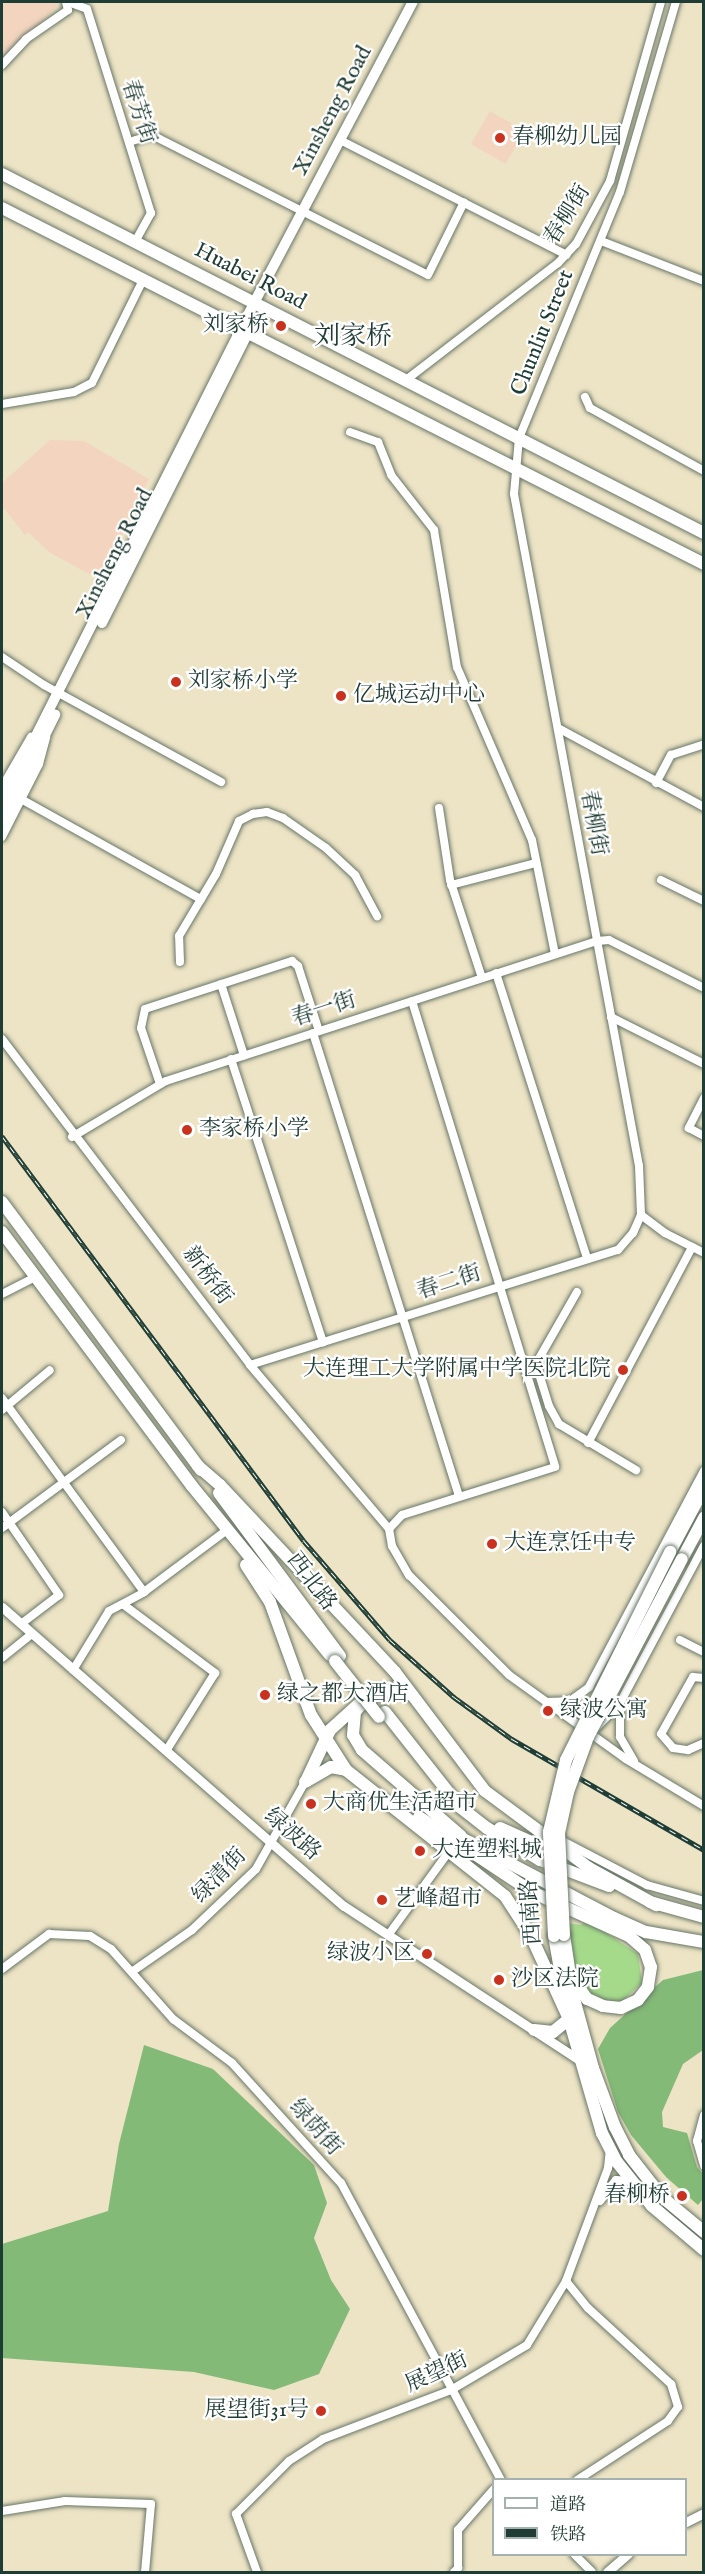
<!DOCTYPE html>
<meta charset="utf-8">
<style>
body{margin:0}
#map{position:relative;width:705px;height:2574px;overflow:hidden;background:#ede3c5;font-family:"IM FELL English","Noto Serif SC",serif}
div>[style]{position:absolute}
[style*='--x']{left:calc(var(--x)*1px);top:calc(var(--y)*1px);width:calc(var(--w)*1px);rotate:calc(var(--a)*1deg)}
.built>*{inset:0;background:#f3d4bf;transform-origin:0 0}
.green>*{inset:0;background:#a6da8b}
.forest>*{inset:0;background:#84ba77}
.roads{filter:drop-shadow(0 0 2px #677767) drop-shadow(0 0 2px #677767)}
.minor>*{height:8px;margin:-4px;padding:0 4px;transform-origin:4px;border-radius:4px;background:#fff}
.tertiary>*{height:9px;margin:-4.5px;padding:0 4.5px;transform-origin:4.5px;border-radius:4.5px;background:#fff}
.secondary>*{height:10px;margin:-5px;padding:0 5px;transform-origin:5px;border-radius:5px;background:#fff}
.primary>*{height:12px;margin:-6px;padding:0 6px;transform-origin:6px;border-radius:6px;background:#fff}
.trunk>*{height:12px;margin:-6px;padding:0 6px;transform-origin:6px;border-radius:6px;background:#fff}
.rail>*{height:4.5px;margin-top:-2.25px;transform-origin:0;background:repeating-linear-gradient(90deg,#fff 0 7px,#1f3d34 0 14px);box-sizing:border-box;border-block:2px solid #1f3d34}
.bridges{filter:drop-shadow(0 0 2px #677767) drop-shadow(0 0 2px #677767)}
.primary-bridge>*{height:12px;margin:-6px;padding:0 6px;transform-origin:6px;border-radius:6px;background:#fff}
.trunk-bridge>*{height:12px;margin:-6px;padding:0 6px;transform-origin:6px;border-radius:6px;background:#fff}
.dots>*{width:16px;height:16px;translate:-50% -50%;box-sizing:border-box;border:3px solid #fff;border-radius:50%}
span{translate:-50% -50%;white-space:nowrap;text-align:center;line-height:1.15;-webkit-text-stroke:4.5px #fff;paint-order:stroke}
.street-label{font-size:22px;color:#1f3d34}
.poi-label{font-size:22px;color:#1f3d34}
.left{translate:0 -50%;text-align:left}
.right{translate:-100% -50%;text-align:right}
.quarter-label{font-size:26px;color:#1f3d34}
.frame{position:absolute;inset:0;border:3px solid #1f3d34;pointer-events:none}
.legend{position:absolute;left:492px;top:2478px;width:195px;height:78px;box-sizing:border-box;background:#fff;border:2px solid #a5b1ae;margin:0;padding:8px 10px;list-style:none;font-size:18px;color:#1f3d34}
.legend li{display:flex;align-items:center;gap:12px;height:30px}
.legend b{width:30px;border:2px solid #a5b1ae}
</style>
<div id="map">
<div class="built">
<div style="clip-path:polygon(2px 2px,56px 2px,57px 6px,2px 62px)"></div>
<div style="left:490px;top:111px;width:40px;height:38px;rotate:30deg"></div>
<div style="clip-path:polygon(50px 440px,84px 441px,149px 479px,100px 580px,49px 552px,28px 532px,25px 535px,2px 506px,2px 483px)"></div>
</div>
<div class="green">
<div style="clip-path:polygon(587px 1920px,638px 1954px,642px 1983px,622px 2001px,608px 2002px,583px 1989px,574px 1967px,567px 1923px,581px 1925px)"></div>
</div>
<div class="forest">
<div style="clip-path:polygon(703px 1970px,703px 2050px,683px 2064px,662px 2112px,663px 2127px,687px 2133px,697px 2167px,703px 2174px,703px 2199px,698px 2205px,666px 2177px,631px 2135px,618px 2112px,598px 2049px,610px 2028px,663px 1980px)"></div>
<div style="clip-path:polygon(144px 2045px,213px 2069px,314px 2165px,327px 2203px,314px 2238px,331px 2280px,350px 2309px,319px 2374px,274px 2390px,194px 2372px,2px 2358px,2px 2244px,108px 2211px,119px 2144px)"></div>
</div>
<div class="roads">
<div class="minor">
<div style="--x:68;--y:2;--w:20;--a:20"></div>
<div style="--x:87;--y:9;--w:214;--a:72.6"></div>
<div style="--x:151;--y:213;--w:33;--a:119"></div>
<div style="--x:2;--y:65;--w:35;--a:-47"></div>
<div style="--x:26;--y:39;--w:51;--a:-34.6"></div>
<div style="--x:68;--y:10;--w:8;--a:-104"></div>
<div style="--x:340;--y:140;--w:254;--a:26.9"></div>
<div style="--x:129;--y:142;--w:24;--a:-17"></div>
<div style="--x:152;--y:135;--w:309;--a:26.9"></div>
<div style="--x:428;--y:275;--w:81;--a:-63.7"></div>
<div style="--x:601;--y:241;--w:110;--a:21.2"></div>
<div style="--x:406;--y:380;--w:192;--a:-37.6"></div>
<div style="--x:558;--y:263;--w:26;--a:-47"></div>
<div style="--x:576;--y:244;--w:72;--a:-61.6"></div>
<div style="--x:610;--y:181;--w:186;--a:-74.1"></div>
<div style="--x:585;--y:397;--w:12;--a:66"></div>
<div style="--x:590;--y:408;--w:130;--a:28.9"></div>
<div style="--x:2;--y:404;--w:73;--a:-9.5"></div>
<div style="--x:74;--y:392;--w:20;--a:-27"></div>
<div style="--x:92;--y:383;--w:115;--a:-63.7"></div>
<div style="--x:350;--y:432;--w:30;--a:20"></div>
<div style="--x:378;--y:442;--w:35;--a:68"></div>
<div style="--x:391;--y:475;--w:70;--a:52"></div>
<div style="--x:434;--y:530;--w:139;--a:80.5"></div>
<div style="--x:457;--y:667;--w:189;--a:66.6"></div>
<div style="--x:532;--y:840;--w:116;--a:78.6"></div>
<div style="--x:2;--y:657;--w:50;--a:33.7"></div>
<div style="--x:44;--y:685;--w:202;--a:28.7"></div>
<div style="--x:558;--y:728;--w:166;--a:28.4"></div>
<div style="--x:656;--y:783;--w:32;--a:-62"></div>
<div style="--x:671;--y:755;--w:35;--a:-18"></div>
<div style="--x:2;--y:787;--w:58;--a:-59.9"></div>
<div style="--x:21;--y:799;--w:206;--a:29.1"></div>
<div style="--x:439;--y:808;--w:73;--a:81.3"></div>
<div style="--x:450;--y:880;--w:103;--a:71.9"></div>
<div style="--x:2;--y:837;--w:82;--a:-63.1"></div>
<div style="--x:39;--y:764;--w:28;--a:-75"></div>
<div style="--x:661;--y:880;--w:48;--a:26"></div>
<div style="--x:451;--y:885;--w:88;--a:-14.5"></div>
<div style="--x:180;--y:962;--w:26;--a:-92"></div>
<div style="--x:179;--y:936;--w:72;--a:-59.2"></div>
<div style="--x:216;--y:874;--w:58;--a:-66.5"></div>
<div style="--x:239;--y:821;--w:16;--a:-27"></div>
<div style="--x:253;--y:814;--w:14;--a:-8"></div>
<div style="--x:267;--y:812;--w:17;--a:21"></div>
<div style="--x:283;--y:818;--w:52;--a:34.9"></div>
<div style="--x:326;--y:848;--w:40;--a:43"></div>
<div style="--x:355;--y:875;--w:47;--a:61.8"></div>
<div style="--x:496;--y:973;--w:300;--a:72.3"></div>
<div style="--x:221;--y:984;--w:75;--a:72.1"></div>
<div style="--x:412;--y:1001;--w:487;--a:72.9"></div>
<div style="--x:555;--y:1467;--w:160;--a:162.6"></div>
<div style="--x:402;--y:1515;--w:19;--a:133"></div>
<div style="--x:389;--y:1529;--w:17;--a:80"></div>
<div style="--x:392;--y:1546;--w:34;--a:60"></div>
<div style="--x:409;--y:1575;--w:141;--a:45"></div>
<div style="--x:509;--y:1675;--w:144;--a:35.7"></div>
<div style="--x:626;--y:1759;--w:91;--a:31.1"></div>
<div style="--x:611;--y:1017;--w:104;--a:26.8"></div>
<div style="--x:313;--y:1033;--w:486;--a:72.5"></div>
<div style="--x:2;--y:1039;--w:410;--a:52.7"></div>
<div style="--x:250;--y:1365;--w:215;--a:49.7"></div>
<div style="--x:231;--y:1059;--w:298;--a:72"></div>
<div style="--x:160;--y:1084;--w:59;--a:-108.7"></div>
<div style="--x:141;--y:1028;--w:19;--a:-78"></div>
<div style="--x:145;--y:1009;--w:155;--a:-18.1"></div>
<div style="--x:292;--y:961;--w:8;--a:40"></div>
<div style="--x:298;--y:966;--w:68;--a:72.1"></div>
<div style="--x:704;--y:1098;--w:34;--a:117"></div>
<div style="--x:689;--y:1128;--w:17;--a:28"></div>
<div style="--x:72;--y:1137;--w:109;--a:-30.8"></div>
<div style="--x:166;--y:1081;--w:453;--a:-18"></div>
<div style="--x:597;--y:941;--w:12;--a:-5"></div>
<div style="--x:609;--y:940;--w:106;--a:26.8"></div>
<div style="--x:641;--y:1215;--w:30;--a:37"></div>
<div style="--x:665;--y:1233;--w:44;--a:27.1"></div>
<div style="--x:577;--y:1292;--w:83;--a:119.7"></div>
<div style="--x:536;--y:1364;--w:44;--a:72.8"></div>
<div style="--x:549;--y:1406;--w:21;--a:61"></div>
<div style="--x:559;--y:1424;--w:90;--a:30.9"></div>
<div style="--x:2;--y:1294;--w:38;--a:-27"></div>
<div style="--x:250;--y:1365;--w:386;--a:-17.4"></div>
<div style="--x:618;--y:1250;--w:23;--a:-49"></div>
<div style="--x:633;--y:1233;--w:20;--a:-66"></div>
<div style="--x:641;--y:1215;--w:49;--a:-92.3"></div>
<div style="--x:639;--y:1166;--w:684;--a:-100.54"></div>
<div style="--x:514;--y:494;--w:56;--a:-84.9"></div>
<div style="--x:519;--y:438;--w:266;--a:-67.7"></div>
<div style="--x:620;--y:192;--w:198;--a:-73.6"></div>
<div style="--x:2;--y:1398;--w:240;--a:53.8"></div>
<div style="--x:2;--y:1410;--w:62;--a:-39.8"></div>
<div style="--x:588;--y:1443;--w:222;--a:-62"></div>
<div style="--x:2;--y:1512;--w:101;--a:55.5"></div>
<div style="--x:59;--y:1595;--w:48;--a:142.7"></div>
<div style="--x:2;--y:1528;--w:148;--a:-36.5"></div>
<div style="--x:124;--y:1605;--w:114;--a:36.8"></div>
<div style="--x:215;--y:1673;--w:92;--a:122.1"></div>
<div style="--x:680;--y:1640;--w:27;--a:27"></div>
<div style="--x:2;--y:1658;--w:38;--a:-39"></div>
<div style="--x:73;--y:1670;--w:69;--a:-58.6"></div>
<div style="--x:109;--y:1611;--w:40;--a:-28"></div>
<div style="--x:144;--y:1592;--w:99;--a:-36.8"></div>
<div style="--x:704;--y:1678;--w:11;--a:-175"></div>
<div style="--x:693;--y:1677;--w:65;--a:119.3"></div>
<div style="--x:661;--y:1734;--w:18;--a:49"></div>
<div style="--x:673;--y:1748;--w:15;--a:8"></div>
<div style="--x:688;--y:1750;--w:17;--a:-24"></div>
<div style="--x:546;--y:1702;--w:24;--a:-2"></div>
<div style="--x:570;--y:1701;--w:24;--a:-36"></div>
<div style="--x:589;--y:1687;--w:245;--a:-62"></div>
<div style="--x:598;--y:1726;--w:30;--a:-46"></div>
<div style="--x:634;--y:1761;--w:28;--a:-120"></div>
<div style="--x:620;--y:1737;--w:34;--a:-90"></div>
<div style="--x:620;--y:1703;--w:178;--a:-61.9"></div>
<div style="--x:557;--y:1838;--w:102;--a:27.6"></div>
<div style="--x:647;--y:1885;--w:59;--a:15.7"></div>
<div style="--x:389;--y:1934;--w:104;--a:-54"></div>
<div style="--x:2;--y:1969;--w:59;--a:-36.7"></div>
<div style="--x:49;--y:1934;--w:41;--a:2.8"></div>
<div style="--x:90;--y:1936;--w:25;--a:32"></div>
<div style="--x:111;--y:1949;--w:94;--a:48.5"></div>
<div style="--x:173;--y:2019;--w:74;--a:36.7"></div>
<div style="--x:232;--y:2063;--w:162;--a:47.8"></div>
<div style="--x:341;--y:2183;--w:337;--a:61.7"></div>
<div style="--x:133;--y:1971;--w:72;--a:-34.8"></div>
<div style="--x:192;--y:1930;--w:88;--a:-43.6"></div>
<div style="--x:256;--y:1869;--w:100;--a:-60.6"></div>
<div style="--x:704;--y:2115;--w:27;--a:105"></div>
<div style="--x:697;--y:2141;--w:26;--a:74"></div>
<div style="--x:600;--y:2201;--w:26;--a:-53"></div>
<div style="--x:616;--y:2180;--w:15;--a:4"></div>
<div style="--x:566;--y:2281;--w:35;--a:51"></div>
<div style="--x:588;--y:2308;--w:113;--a:42.5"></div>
<div style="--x:671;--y:2384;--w:24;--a:73"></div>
<div style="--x:678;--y:2407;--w:17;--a:126"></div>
<div style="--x:668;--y:2421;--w:108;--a:147"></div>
<div style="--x:2;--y:2511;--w:64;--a:-9"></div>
<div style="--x:65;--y:2501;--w:86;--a:2"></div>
<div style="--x:151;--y:2504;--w:68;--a:95"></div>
<div style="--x:574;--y:2554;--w:25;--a:45"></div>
<div style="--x:257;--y:2572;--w:62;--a:-109.9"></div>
<div style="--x:236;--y:2514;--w:75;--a:-45"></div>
<div style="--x:289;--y:2461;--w:40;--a:-32.9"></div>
<div style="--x:323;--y:2439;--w:137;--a:-20.9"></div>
<div style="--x:451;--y:2390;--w:88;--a:-30.6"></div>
<div style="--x:527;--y:2345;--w:75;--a:-58.6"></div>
<div style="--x:566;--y:2281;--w:121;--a:-69.6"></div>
<div style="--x:608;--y:2168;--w:18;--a:-84"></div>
<div style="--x:454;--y:2572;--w:6;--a:-45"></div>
<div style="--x:458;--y:2568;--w:38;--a:-90"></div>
<div style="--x:458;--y:2530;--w:55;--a:-48.7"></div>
</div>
<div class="tertiary">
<div style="--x:2;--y:1607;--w:454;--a:41.2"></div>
<div style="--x:344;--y:1906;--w:283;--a:33.2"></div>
<div style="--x:686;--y:2522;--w:20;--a:-27"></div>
<div style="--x:607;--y:2572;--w:28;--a:-41"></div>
</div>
<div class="secondary">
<div style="--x:102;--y:623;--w:331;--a:-63.3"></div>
<div style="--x:2;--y:803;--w:560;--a:-63.25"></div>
<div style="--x:254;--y:303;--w:340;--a:-62.2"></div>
<div style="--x:2;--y:821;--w:119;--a:-63.4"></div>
</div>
<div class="primary">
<div style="--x:2;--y:174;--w:788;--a:27.09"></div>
<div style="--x:2;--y:208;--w:787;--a:26.89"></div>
<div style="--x:670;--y:1552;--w:72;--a:-62"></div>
<div style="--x:682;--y:1559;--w:47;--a:-61.8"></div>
<div style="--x:564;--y:1935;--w:61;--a:81.5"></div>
<div style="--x:573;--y:1995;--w:76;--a:74.7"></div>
<div style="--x:593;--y:2068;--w:63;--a:69.6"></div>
<div style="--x:615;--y:2127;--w:31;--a:63"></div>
<div style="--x:629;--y:2155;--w:53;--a:51.8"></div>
<div style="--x:662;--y:2197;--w:55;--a:39.8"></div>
<div style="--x:554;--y:1936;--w:84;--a:79.8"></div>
<div style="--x:569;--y:2019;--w:119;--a:73.9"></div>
<div style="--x:602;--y:2133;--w:33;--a:63"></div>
<div style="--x:617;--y:2162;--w:56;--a:51.5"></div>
<div style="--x:652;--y:2206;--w:68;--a:40.2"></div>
</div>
<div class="trunk">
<div style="--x:2;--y:1202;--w:334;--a:53.4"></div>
<div style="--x:2;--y:1232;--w:317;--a:53.2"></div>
<div style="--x:192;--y:1486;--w:218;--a:50.8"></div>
<div style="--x:198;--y:1466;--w:29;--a:41"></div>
<div style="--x:220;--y:1485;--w:256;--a:46.9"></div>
<div style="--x:395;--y:1672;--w:149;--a:52.9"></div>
<div style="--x:485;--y:1791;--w:129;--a:36.5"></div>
<div style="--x:589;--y:1868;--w:77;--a:28.9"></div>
<div style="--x:219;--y:1493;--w:203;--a:53.4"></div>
<div style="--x:246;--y:1565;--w:44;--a:57"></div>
<div style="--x:270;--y:1602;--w:120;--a:70.1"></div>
<div style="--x:311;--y:1715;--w:65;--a:57.5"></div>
<div style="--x:412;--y:1695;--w:19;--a:-162"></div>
<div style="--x:394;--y:1689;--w:28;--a:162"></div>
<div style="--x:367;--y:1698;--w:18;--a:131"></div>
<div style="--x:355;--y:1712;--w:23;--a:95"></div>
<div style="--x:353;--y:1735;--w:17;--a:59"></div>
<div style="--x:362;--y:1750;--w:131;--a:41"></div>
<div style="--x:385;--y:1712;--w:121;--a:51.7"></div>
<div style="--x:460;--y:1807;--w:34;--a:38"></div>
<div style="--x:487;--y:1828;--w:62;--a:31.1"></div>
<div style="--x:540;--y:1860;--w:74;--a:20.6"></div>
<div style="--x:306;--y:1781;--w:56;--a:-64.8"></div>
<div style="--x:330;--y:1730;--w:38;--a:-42"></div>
<div style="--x:305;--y:1782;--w:30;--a:-30"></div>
<div style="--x:331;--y:1767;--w:15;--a:11"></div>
<div style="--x:346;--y:1770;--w:203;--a:38.4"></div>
<div style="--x:505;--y:1896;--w:48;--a:57"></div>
<div style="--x:531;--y:1936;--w:91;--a:65.4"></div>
<div style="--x:569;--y:2019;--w:21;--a:141"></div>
<div style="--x:553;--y:2032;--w:19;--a:-174"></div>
<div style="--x:419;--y:1817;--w:136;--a:33.6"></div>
<div style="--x:532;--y:1892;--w:107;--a:24.4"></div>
<div style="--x:629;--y:1936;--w:21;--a:41"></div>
<div style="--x:645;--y:1950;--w:18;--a:71"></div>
<div style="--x:651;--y:1967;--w:20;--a:99"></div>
<div style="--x:648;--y:1987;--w:16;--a:128"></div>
<div style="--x:638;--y:2000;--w:19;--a:155"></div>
<div style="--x:621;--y:2008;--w:18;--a:-174"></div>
<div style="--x:603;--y:2006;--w:17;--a:-156"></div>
<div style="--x:587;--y:1999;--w:33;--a:-125"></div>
<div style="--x:500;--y:1828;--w:64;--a:24.1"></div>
<div style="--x:452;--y:1833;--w:183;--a:27.7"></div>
<div style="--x:614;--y:1918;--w:35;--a:24"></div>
<div style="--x:646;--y:1932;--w:59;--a:9.8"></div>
<div style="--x:650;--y:1902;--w:56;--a:15.5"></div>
</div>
</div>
<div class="rail">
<div style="--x:2;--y:1136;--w:505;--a:53.29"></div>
<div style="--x:304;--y:1541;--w:131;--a:49"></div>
<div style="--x:390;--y:1640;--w:86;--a:41.7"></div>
<div style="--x:454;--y:1697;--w:72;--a:35.9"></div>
<div style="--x:512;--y:1739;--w:222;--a:30"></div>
</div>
<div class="bridges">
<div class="primary-bridge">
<div style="--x:564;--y:1935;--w:102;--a:-92.8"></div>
<div style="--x:559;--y:1833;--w:42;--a:-77.6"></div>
<div style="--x:568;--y:1792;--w:59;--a:-70"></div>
<div style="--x:588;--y:1737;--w:201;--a:-62.2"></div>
<div style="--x:554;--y:1936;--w:104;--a:-92.8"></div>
<div style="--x:549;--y:1832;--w:74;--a:-76.7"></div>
<div style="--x:566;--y:1760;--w:233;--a:-63.4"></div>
</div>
<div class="trunk-bridge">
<div style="--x:335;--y:1661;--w:71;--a:51.8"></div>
</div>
</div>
<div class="dots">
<div style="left:500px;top:138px;background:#c8321e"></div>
<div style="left:281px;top:326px;background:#c8321e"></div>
<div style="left:176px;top:682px;background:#c8321e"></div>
<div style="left:341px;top:696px;background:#c8321e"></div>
<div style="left:187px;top:1130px;background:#c8321e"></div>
<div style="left:623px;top:1370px;background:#c8321e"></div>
<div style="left:492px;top:1544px;background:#c8321e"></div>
<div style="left:265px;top:1695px;background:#c8321e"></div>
<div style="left:548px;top:1711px;background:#c8321e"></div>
<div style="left:311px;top:1804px;background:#c8321e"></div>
<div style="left:420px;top:1851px;background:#c8321e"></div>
<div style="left:382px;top:1900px;background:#c8321e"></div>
<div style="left:427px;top:1954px;background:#c8321e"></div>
<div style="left:499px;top:1980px;background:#c8321e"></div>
<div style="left:682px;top:2196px;background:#c8321e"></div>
<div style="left:321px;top:2411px;background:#c8321e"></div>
</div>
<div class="street-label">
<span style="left:333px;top:111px;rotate:-62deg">Xinsheng Road</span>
<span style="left:138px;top:112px;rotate:72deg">春芳街</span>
<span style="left:568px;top:215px;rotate:-58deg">春柳街</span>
<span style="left:250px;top:277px;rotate:27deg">Huabei Road</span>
<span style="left:543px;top:333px;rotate:-68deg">Chunliu Street</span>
<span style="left:115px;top:554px;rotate:-63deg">Xinsheng Road</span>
<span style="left:593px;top:823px;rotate:80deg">春柳街</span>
<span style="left:324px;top:1010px;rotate:-18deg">春一街</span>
<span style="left:207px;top:1276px;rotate:53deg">新桥街</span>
<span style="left:449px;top:1283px;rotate:-18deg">春二街</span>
<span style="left:311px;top:1582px;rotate:53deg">西北路</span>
<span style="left:292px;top:1835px;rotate:41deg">绿波路</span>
<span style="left:220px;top:1876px;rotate:-46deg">绿清街</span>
<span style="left:532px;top:1912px;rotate:-94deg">西南路</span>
<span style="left:315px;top:2128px;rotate:48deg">绿荫街</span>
<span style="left:437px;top:2373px;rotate:-25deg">展望街</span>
</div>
<div class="poi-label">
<span class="left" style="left:512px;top:138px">春柳幼儿园</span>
<span class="right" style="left:269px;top:326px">刘家桥</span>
<span class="left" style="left:188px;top:682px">刘家桥小学</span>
<span class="left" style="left:353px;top:696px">亿城运动中心</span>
<span class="left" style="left:199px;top:1130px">李家桥小学</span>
<span class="right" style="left:611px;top:1370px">大连理工大学附属中学医院北院</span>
<span class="left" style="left:504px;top:1544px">大连烹饪中专</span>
<span class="left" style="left:277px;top:1695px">绿之都大酒店</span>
<span class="left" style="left:560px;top:1711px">绿波公寓</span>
<span class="left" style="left:323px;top:1804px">大商优生活超市</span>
<span class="left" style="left:432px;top:1851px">大连塑料城</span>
<span class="left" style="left:394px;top:1900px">艺峰超市</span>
<span class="right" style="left:415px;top:1954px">绿波小区</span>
<span class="left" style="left:511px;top:1980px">沙区法院</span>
<span class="right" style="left:670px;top:2196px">春柳桥</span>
<span class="right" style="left:309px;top:2411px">展望街31号</span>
</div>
<div class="quarter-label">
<span style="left:353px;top:337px">刘家桥</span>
</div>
<div class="frame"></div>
<ul class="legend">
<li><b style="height:8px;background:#fff"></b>道路</li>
<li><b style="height:8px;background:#1f3d34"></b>铁路</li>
</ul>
</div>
